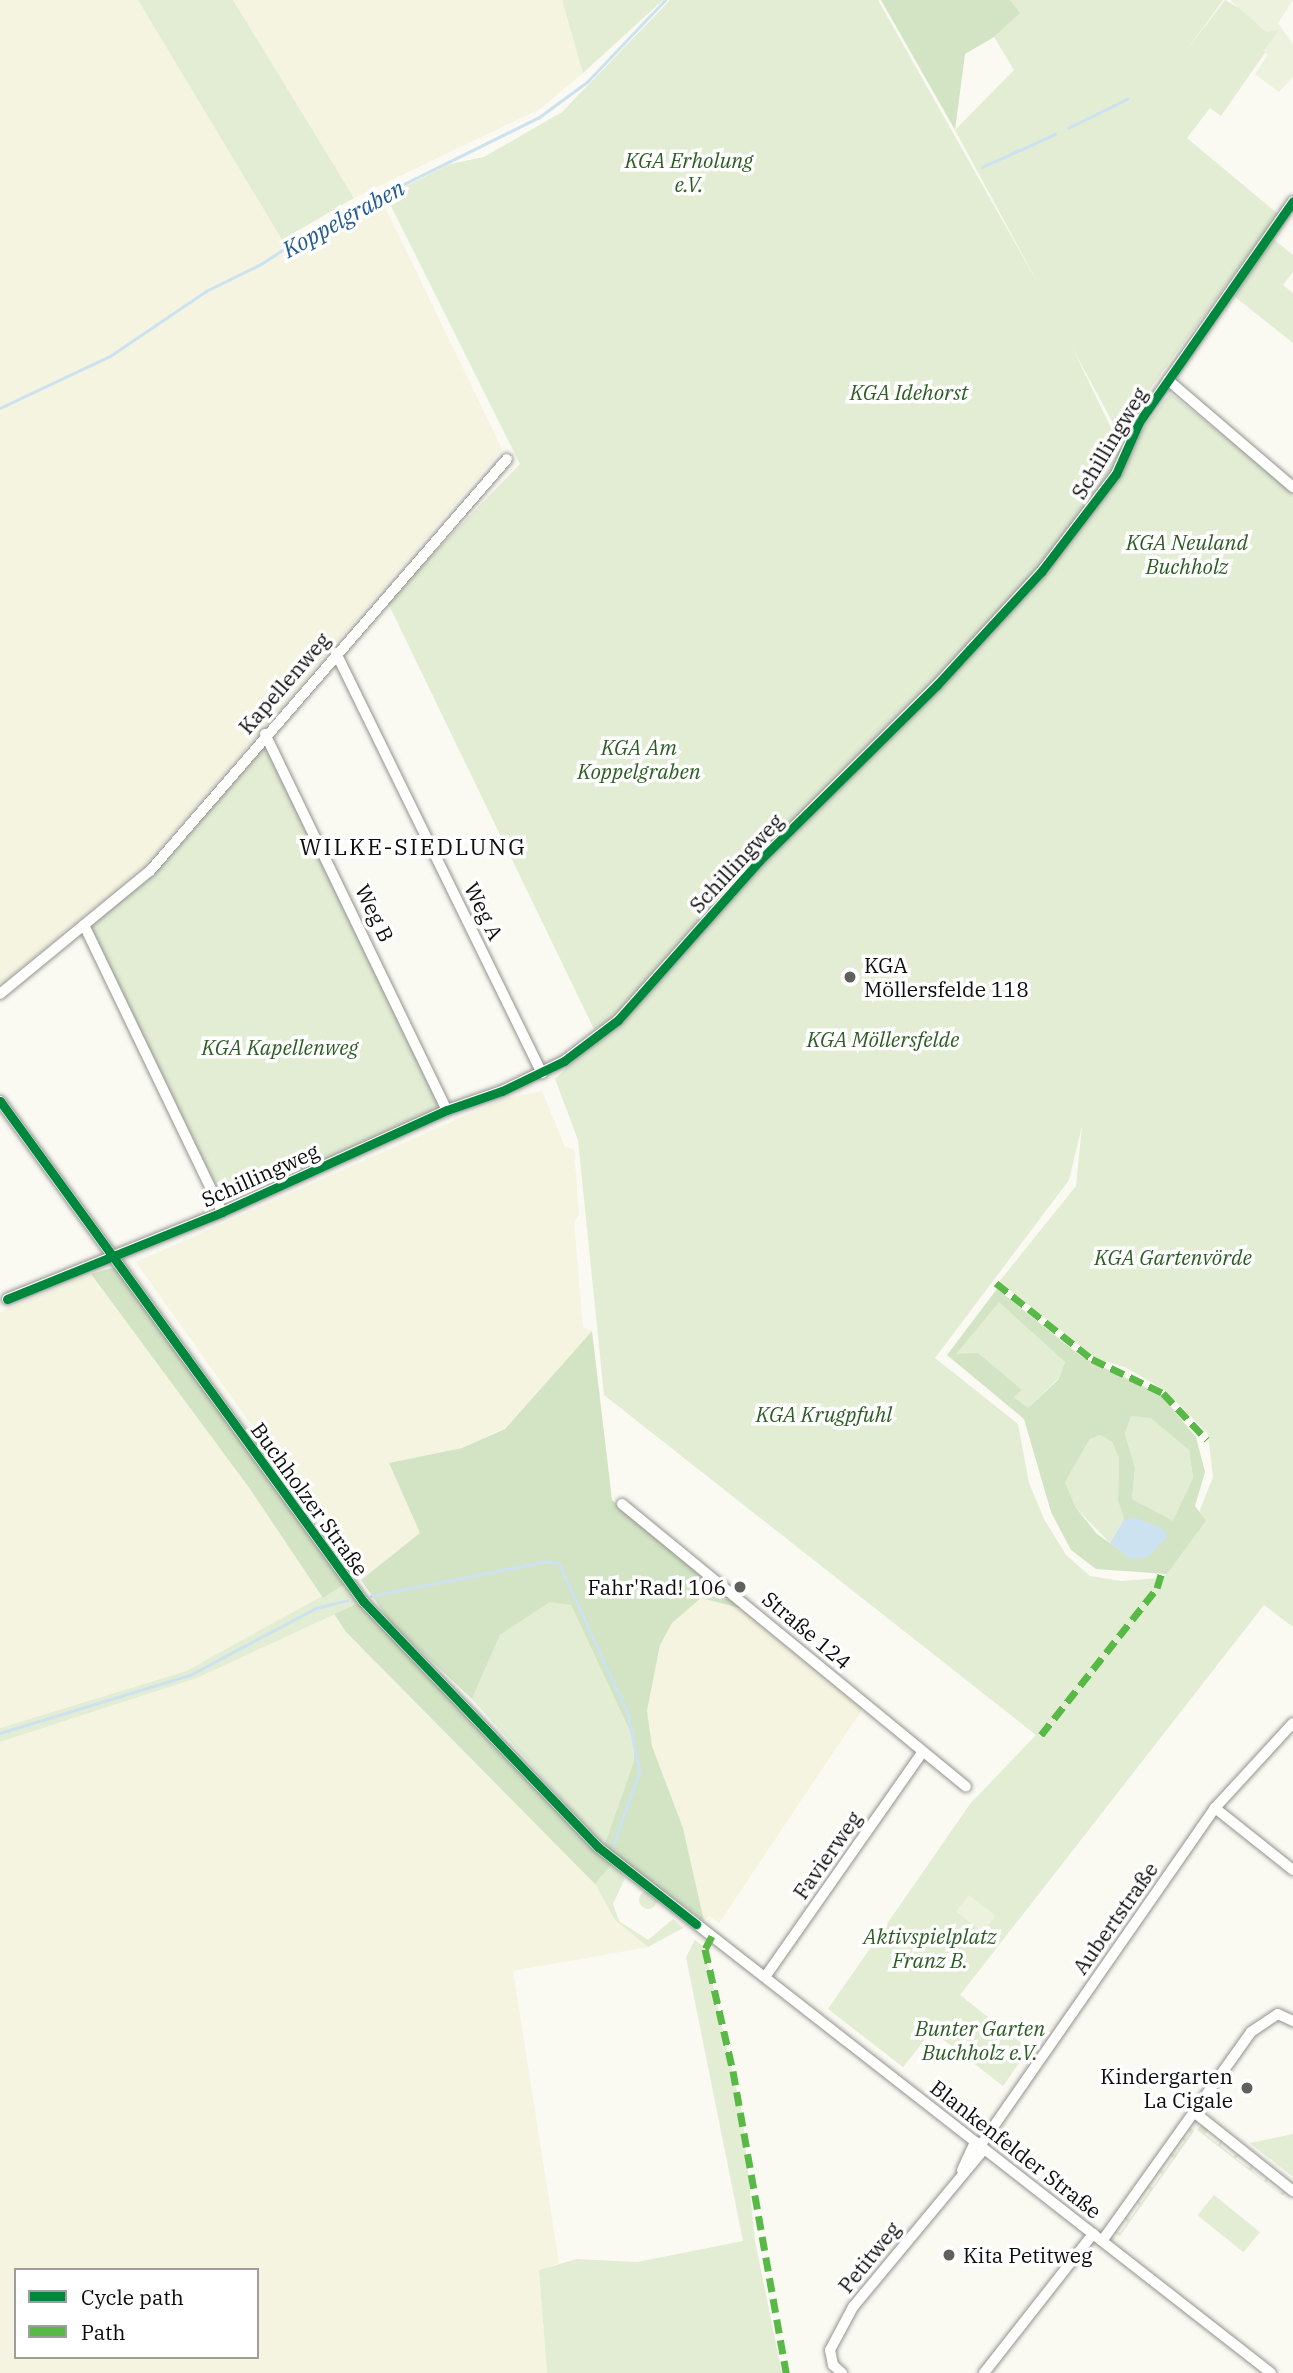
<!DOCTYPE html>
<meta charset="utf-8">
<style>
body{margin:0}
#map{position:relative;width:1293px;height:2373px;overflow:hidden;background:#faf9f2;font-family:"IBM Plex Serif",serif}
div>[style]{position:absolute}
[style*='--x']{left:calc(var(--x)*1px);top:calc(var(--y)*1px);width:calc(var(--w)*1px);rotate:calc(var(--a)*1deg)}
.farmland>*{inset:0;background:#f5f4e0}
.green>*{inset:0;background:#e2edd4;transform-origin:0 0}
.round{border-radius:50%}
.forest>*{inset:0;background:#d2e4c3}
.pitch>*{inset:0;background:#ecf2de;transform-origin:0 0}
.water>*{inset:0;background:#cce2f0}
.stream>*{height:2.5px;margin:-1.25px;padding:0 1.25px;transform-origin:1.25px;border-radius:1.25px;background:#cce2f0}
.roads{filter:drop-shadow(0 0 2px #949390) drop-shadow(0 0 2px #949390)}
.minor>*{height:10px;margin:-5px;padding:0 5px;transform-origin:5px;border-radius:5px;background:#fefefd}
.quiet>*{height:7px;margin-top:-3.5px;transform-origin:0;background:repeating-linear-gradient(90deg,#58b947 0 14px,transparent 0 21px)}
.cycleway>*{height:9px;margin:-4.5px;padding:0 4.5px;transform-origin:4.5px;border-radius:4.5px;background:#00873e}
.dots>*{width:19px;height:19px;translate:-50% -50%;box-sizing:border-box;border:4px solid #fff;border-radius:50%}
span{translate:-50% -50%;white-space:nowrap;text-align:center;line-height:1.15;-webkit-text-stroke:7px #fff;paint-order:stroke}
.park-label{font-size:21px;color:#2d5d24;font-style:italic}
.street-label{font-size:21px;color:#0d0d0d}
.poi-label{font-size:21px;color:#0d0d0d}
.left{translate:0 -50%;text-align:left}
.right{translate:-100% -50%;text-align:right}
.water-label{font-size:23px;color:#245c91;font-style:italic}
.neighbourhood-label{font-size:23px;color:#0d0d0d;letter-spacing:2px}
.legend{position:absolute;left:14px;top:2268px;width:245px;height:91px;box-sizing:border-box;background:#fff;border:2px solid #9e9e9e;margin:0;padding:9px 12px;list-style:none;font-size:21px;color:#0d0d0d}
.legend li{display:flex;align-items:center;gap:14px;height:35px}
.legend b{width:35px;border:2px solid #9e9e9e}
</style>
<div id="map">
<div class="farmland">
<div style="clip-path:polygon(0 0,138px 0,290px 254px,334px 221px,383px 203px,502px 449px,147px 863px,0 985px)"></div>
<div style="clip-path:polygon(233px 0,562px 0,583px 73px,540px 109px,354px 198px)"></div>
<div style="clip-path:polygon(542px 1091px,565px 1147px,574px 1149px,579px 1215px,574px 1222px,583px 1327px,592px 1331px,505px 1428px,462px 1448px,389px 1463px,420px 1533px,361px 1580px,136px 1262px,503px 1099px)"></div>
<div style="clip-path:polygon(91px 1274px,250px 1489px,323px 1598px,185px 1671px,0 1728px,0 1312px)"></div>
<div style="clip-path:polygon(701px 1598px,743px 1609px,863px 1708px,719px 1923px,709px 1916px,704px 1921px,683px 1828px,652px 1746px,647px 1711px,660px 1645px,672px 1623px)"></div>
<div style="clip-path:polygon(evenodd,334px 1614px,346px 1632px,595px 1884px,615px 1920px,648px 1947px,513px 1971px,559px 2263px,539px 2270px,547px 2373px,0 2373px,0 1742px,197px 1678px,334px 1614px,16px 2270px,257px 2270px,257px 2357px,16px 2357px,16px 2270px)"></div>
</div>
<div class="green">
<div style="clip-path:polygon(138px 0,233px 0,354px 198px,282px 240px)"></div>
<div style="clip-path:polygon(562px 0,663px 0,583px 73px)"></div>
<div style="clip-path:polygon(evenodd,670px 0,878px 0,1040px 287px,955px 130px,1014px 70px,994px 37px,1019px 13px,1010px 0,1223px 0,1184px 54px,1225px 0,1280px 31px,1221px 116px,1210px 108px,1187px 138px,1278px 214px,1128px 419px,1121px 438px,1072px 347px,1124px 455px,1170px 393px,1293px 491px,1293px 1627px,1264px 1605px,960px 1995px,1029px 2049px,1003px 2086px,932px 2031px,903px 2067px,828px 2009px,970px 1804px,1036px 1735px,604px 1395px,578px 1140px,555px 1079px,616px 1021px,594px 1029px,387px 601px,520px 464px,386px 196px,450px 164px,484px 157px,562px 112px,670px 0,1082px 1126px,1076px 1186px,999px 1282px,1096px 1358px,1127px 1368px,1166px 1391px,1208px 1434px,1213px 1477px,1198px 1515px,1206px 1521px,1167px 1574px,1158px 1578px,1121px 1581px,1090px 1576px,1066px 1555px,1044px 1519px,1029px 1483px,1018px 1424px,935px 1358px,1069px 1180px,1082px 1126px)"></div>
<div style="clip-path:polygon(1273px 239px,1293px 255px,1293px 272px,1283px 285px,1293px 293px,1293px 343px,1234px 296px)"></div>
<div style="clip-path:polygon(264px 745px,441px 1107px,225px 1204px,89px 925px,163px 865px)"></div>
<div style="clip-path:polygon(999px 1301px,1065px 1362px,1058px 1379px,1028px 1408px,1014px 1397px,1021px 1391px,955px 1354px)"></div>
<div style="clip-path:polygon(1131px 1416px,1151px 1417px,1189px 1450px,1193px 1478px,1173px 1522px,1132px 1499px,1135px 1468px,1125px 1434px)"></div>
<div style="clip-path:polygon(1100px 1435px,1112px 1442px,1119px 1458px,1118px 1501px,1124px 1519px,1110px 1543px,1076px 1508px,1065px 1482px,1090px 1439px)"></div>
<div style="clip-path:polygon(346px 1583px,359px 1603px,197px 1678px,0 1742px,0 1728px,186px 1671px)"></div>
<div style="clip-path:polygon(560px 1601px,571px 1605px,634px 1740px,634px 1761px,604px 1846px,472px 1699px,500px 1635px,550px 1602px)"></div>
<div style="clip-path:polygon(612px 1864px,625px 1878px,613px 1904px,619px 1921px,648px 1940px,673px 1919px,683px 1928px,648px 1947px,615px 1920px,595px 1884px)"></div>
<div class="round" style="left:639px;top:1891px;width:18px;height:18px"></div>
<div style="clip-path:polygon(695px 1940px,704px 1947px,742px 2113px,755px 2241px,782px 2373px,547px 2373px,539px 2270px,577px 2259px,637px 2262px,743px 2241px,686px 1957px)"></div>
<div style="clip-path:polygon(1202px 2124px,1209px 2129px,1205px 2134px,1218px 2144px,1222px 2139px,1221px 2146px,1233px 2156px,1240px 2154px,1236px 2159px,1249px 2168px,1253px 2164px,1252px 2171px,1264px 2181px,1268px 2176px,1267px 2183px,1280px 2193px,1286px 2191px,1283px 2195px,1287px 2199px,1197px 2130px)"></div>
<div style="clip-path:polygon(1188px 2126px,1194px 2131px,1120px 2236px,1113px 2231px,1120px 2233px,1127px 2223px,1124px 2216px,1130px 2219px,1139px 2206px,1136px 2200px,1141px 2203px,1150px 2190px,1145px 2186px,1153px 2187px,1162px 2174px,1157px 2170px,1164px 2171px,1173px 2158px,1168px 2154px,1175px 2154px,1184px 2142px,1181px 2135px,1186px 2139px,1190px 2134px)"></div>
<div style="clip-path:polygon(1293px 2134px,1293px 2177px,1250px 2143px)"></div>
<div style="left:1214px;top:2195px;width:59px;height:26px;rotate:39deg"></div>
</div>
<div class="forest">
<div style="clip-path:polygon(881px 0,1010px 0,1020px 13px,994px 37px,965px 54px,955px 130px)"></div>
<div style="clip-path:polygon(115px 1267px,346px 1583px,323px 1598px,250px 1489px,91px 1274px)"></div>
<div style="clip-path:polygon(evenodd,997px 1289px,1082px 1357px,1161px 1395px,1196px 1437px,1205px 1472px,1195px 1506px,1206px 1521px,1167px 1574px,1096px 1569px,1071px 1550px,1051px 1512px,1024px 1419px,947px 1355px,997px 1289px,999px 1302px,1065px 1362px,1058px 1380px,1028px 1408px,1014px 1397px,1022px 1390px,978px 1353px,956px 1354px,999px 1302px,997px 1289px,1131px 1416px,1151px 1418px,1189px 1450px,1193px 1478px,1173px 1521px,1132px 1499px,1135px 1468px,1125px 1434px,1131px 1416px,997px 1289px,1100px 1435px,1112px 1442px,1119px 1458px,1118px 1501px,1124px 1519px,1137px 1519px,1131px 1558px,1097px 1534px,1076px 1508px,1065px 1482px,1090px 1439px,1100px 1435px)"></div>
<div style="clip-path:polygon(592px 1331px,612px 1500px,743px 1609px,701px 1598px,672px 1623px,660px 1645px,647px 1711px,652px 1746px,683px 1828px,704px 1921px,604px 1846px,634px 1761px,634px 1740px,571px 1605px,550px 1602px,500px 1635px,472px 1699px,392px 1624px,361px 1580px,420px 1533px,389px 1463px,462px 1448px,505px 1429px)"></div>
<div style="clip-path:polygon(359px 1603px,612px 1864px,595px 1884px,346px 1632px,334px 1614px)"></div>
</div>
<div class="pitch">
<div style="clip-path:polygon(1230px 0,1293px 0,1278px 23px,1293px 44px,1293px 77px,1279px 92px,1255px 74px,1268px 55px,1263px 51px,1279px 30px,1266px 32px)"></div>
<div style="left:969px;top:1895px;width:34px;height:21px;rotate:38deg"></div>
</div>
<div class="water">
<div style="clip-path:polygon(1137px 1518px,1161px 1528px,1168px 1536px,1148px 1557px,1131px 1559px,1110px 1543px,1124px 1519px)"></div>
</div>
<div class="stream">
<div style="--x:1068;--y:128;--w:66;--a:-26.2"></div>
<div style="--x:982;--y:167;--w:80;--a:-24.3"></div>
<div style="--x:0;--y:408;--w:122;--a:-25.3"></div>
<div style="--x:110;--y:356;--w:116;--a:-34.1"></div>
<div style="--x:206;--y:291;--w:61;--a:-26.1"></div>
<div style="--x:261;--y:264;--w:69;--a:-33.2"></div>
<div style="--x:319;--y:226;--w:244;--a:-26.3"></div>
<div style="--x:538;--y:118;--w:61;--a:-36.3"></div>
<div style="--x:587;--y:82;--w:113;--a:-46.4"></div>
<div style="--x:371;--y:1596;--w:180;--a:-11.2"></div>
<div style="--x:548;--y:1561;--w:11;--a:10"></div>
<div style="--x:559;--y:1563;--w:166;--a:65.4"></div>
<div style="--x:628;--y:1714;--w:59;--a:78.3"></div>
<div style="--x:640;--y:1772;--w:79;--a:110"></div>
<div style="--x:0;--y:1733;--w:199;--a:-17"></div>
<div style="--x:190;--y:1675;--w:143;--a:-28"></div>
<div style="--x:316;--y:1608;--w:32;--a:-14"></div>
</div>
<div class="roads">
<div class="minor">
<div style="--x:1168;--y:380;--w:165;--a:40.6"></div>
<div style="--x:336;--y:653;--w:468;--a:63.9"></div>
<div style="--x:265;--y:734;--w:418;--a:64.2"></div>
<div style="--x:84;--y:925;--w:318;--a:64.3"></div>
<div style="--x:0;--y:994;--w:194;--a:-39.4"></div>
<div style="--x:150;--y:871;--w:545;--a:-49.09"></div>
<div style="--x:0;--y:1101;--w:618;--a:54.02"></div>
<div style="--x:363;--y:1601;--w:340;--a:46.3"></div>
<div style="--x:598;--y:1847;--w:854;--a:38.01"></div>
<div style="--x:7;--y:1299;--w:232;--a:-22"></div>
<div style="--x:222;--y:1212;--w:247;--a:-24.4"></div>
<div style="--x:447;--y:1110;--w:58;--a:-19.1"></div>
<div style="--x:502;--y:1091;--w:69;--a:-25.8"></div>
<div style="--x:564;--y:1061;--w:68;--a:-37.2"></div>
<div style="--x:618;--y:1020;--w:213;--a:-48.4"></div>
<div style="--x:759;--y:861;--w:250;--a:-44.7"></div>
<div style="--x:937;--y:685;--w:154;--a:-47.4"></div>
<div style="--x:1041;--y:572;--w:123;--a:-52.6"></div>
<div style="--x:1116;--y:474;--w:57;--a:-66.1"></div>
<div style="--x:1139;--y:422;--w:269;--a:-55.1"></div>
<div style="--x:622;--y:1504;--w:445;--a:39.4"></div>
<div style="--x:1215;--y:1808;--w:100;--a:38.5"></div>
<div style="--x:765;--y:1977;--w:272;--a:-55"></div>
<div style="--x:1194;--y:2112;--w:127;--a:38.6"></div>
<div style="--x:980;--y:2146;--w:412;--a:-55.2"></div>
<div style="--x:1215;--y:1808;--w:115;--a:-47.5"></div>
<div style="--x:962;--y:2170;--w:31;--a:-65"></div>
<div style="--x:1102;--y:2241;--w:257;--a:-54.5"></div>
<div style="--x:1251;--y:2032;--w:32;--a:-34"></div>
<div style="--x:1278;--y:2014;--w:17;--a:25"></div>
<div style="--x:842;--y:2373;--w:12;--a:-138"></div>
<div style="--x:833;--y:2365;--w:15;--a:-101"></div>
<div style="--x:830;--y:2350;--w:49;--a:-61.9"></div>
<div style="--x:853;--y:2307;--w:205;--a:-50.3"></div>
<div style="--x:984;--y:2373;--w:177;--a:-51.9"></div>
</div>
</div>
<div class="quiet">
<div style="--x:996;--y:1283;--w:122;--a:38.4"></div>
<div style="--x:1092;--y:1359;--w:79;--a:25.6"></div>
<div style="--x:1163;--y:1393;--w:64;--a:46.9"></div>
<div style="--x:1041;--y:1735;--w:187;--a:-51.7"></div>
<div style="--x:1157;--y:1588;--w:14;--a:-73"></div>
<div style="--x:712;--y:1936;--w:15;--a:118"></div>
<div style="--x:705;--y:1949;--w:125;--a:77.1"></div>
<div style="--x:733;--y:2071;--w:307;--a:80"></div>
</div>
<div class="cycleway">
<div style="--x:0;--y:1101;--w:618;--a:54.02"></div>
<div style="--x:363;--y:1601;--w:340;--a:46.3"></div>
<div style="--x:598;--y:1847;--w:125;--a:38.2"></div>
<div style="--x:7;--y:1299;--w:232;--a:-22"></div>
<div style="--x:222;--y:1212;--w:247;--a:-24.4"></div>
<div style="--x:447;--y:1110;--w:58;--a:-19.1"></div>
<div style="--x:502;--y:1091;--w:69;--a:-25.8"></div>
<div style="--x:564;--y:1061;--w:68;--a:-37.2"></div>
<div style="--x:618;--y:1020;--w:213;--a:-48.4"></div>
<div style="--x:759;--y:861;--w:250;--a:-44.7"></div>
<div style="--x:937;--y:685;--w:154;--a:-47.4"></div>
<div style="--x:1041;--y:572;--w:123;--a:-52.6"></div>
<div style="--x:1116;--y:474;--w:57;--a:-66.1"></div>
<div style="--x:1139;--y:422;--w:269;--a:-55.1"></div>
</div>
<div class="dots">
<div style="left:850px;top:977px;background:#60605d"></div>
<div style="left:740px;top:1587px;background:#60605d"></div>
<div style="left:1247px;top:2088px;background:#60605d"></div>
<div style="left:949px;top:2255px;background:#60605d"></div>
</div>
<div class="park-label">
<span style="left:689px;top:172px">KGA Erholung<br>e.V.</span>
<span style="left:909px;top:392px">KGA Idehorst</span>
<span style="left:1187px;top:554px">KGA Neuland<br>Buchholz</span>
<span style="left:639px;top:759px">KGA Am<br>Koppelgraben</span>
<span style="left:883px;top:1039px">KGA Möllersfelde</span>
<span style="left:280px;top:1047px">KGA Kapellenweg</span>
<span style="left:1173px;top:1257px">KGA Gartenvörde</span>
<span style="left:824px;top:1414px">KGA Krugpfuhl</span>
<span style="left:930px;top:1948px">Aktivspielplatz<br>Franz B.</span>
<span style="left:980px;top:2040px">Bunter Garten<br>Buchholz e.V.</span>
</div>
<div class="street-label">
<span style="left:1109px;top:443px;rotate:-59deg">Schillingweg</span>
<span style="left:284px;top:683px;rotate:-49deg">Kapellenweg</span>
<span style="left:736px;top:863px;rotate:-47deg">Schillingweg</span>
<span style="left:484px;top:911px;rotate:64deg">Weg A</span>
<span style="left:375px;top:913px;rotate:64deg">Weg B</span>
<span style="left:260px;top:1175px;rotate:-24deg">Schillingweg</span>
<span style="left:310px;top:1499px;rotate:54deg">Buchholzer Straße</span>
<span style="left:807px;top:1630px;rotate:40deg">Straße 124</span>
<span style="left:827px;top:1855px;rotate:-55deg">Favierweg</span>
<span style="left:1115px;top:1918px;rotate:-55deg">Aubertstraße</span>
<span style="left:1016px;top:2149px;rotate:38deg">Blankenfelder Straße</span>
<span style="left:869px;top:2257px;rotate:-51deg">Petitweg</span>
</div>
<div class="poi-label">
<span class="left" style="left:864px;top:977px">KGA<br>Möllersfelde 118</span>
<span class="right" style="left:726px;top:1587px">Fahr'Rad! 106</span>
<span class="right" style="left:1233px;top:2088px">Kindergarten<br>La Cigale</span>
<span class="left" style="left:963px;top:2255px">Kita Petitweg</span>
</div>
<div class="water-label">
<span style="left:343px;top:218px;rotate:-29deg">Koppelgraben</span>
</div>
<div class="neighbourhood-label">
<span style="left:413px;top:846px">WILKE-SIEDLUNG</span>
</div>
<ul class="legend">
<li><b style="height:9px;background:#00873e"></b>Cycle path</li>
<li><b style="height:9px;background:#58b947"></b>Path</li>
</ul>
</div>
